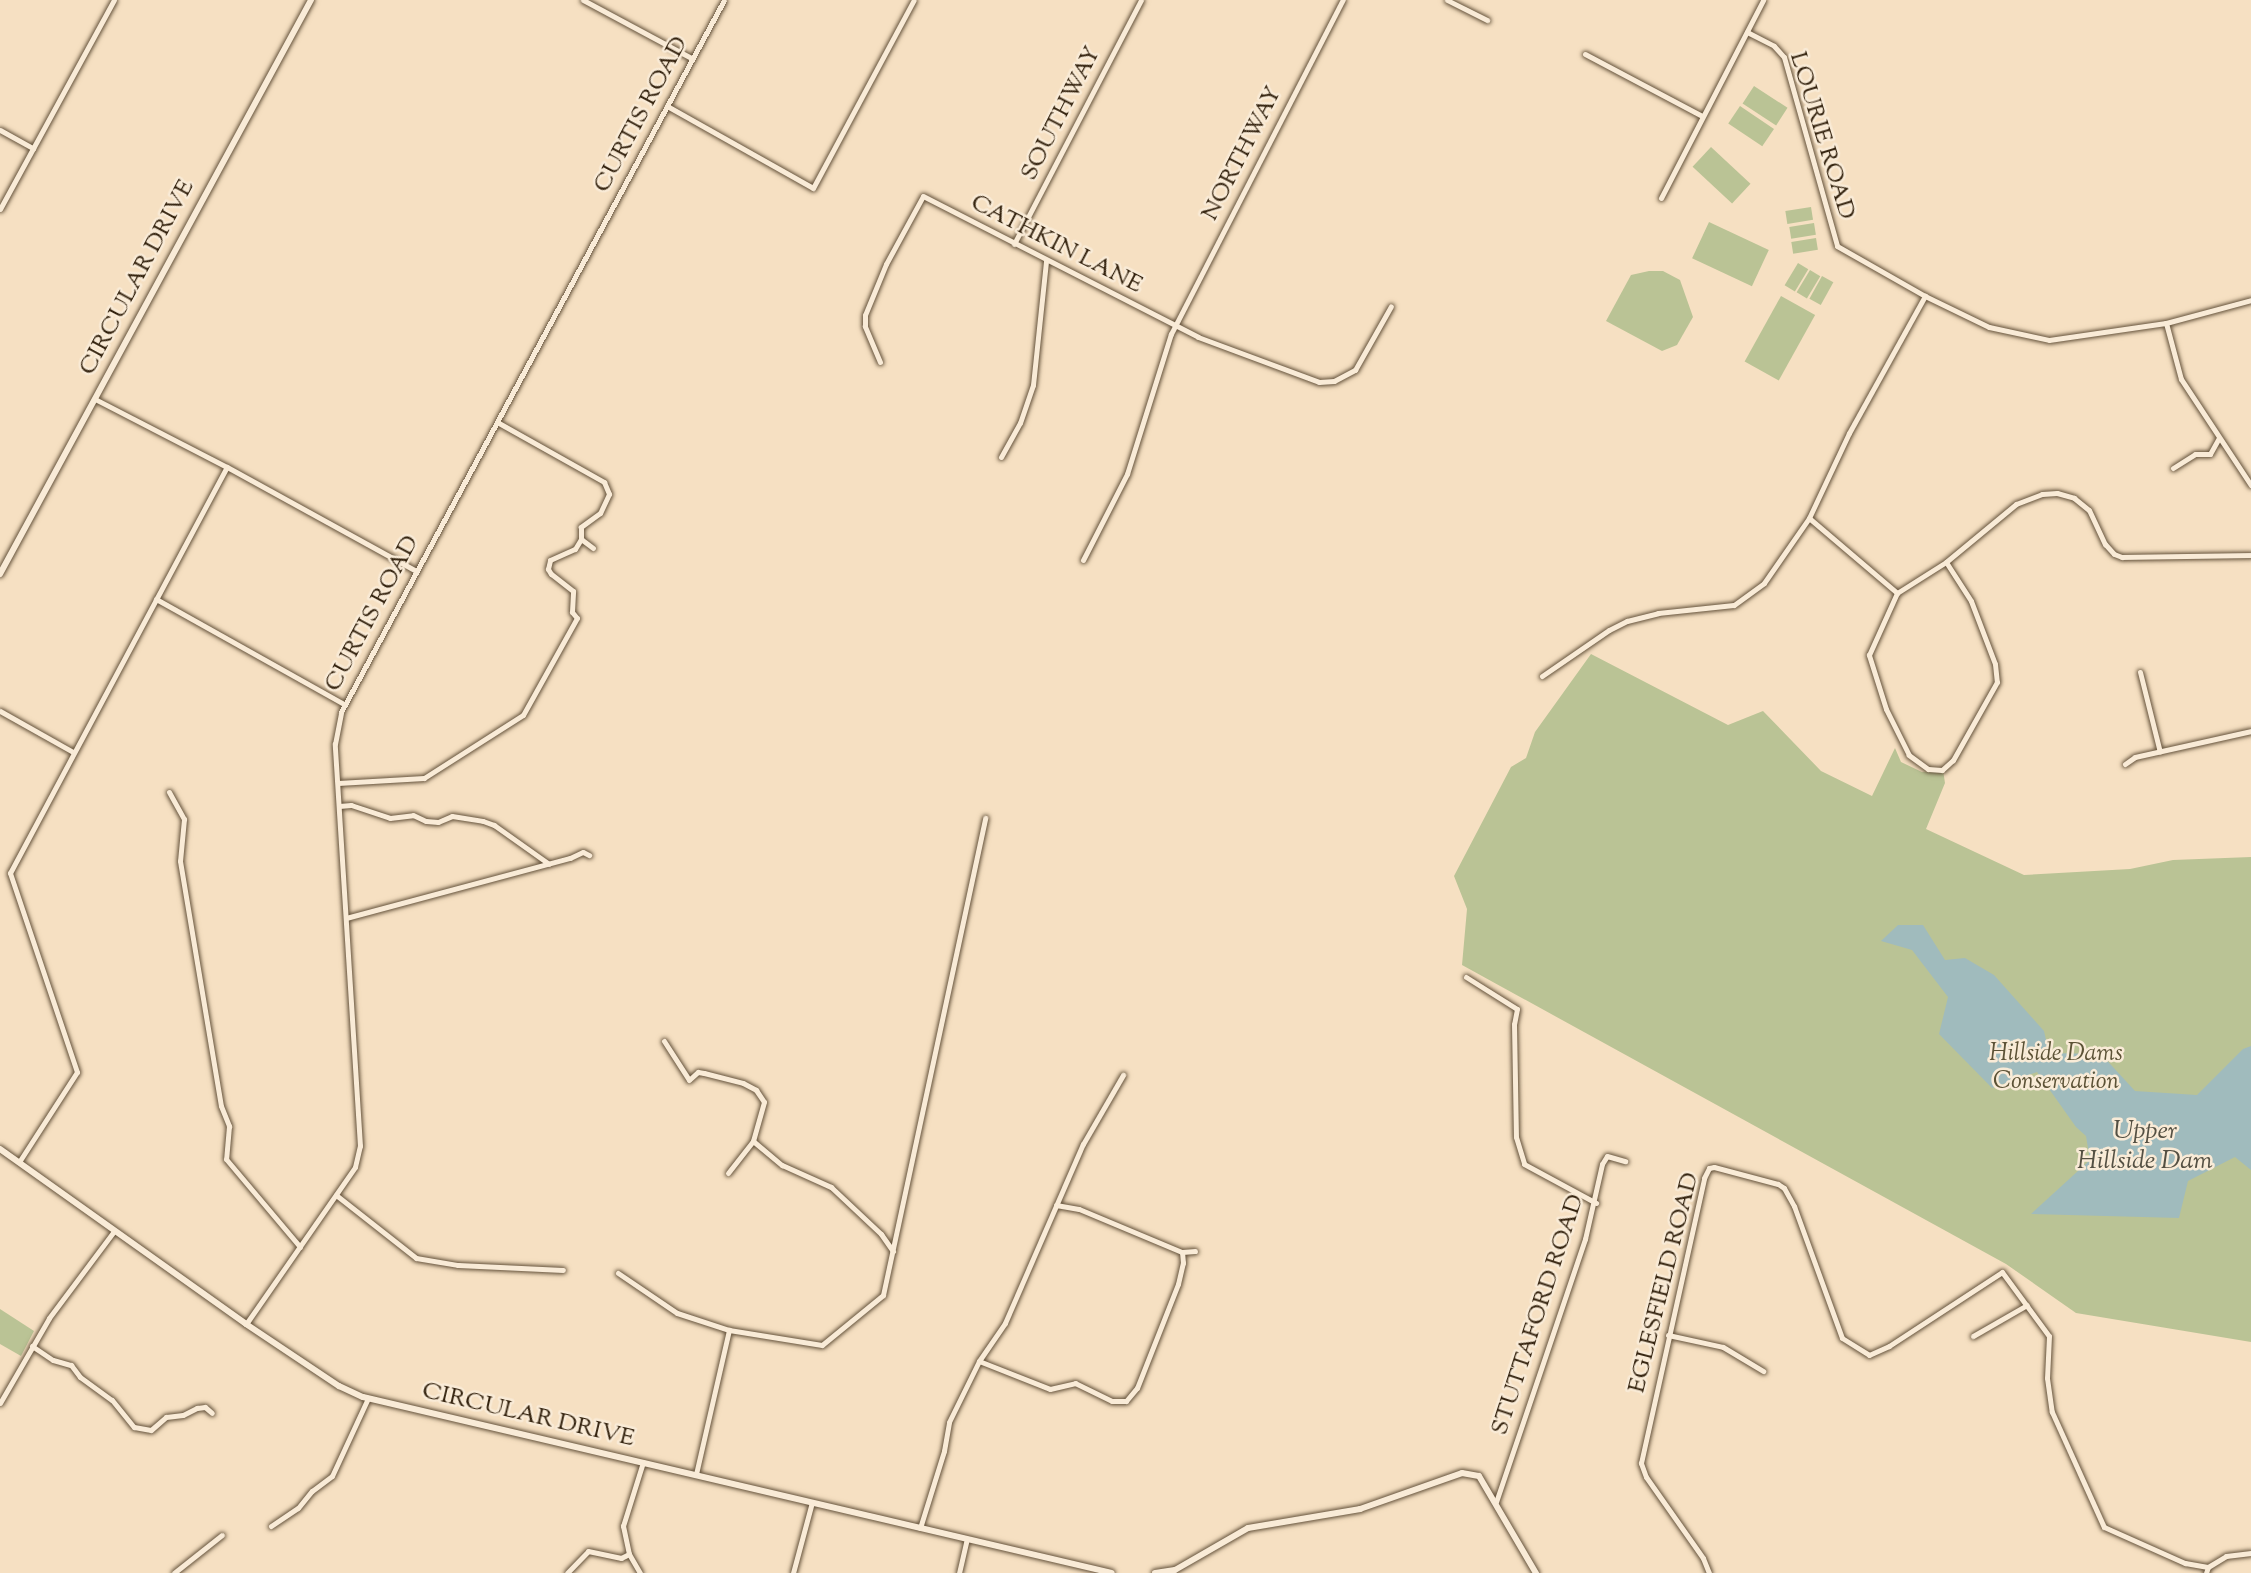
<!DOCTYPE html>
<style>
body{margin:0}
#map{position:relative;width:2251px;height:1573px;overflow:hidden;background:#f6e0c2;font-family:"Sorts Mill Goudy",serif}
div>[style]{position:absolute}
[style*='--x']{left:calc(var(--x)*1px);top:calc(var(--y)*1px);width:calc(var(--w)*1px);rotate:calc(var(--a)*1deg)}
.green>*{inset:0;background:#bac395;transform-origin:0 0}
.water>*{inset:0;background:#a0bbbd}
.roads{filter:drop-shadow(0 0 2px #64523b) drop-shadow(0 0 2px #64523b)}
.minor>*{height:5px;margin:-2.5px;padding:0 2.5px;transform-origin:2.5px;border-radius:2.5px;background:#f9ebd7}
.tertiary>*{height:6px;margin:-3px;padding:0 3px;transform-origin:3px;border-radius:3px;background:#f9ebd7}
span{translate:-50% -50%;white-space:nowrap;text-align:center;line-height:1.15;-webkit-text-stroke:5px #f9ebd7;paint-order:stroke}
.street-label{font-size:24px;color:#33220e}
.park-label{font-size:24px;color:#5c5236;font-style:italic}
.water-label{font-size:26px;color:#545043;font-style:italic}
</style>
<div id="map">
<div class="green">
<div style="left:1754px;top:86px;width:40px;height:21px;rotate:33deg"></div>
<div style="left:1740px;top:106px;width:41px;height:21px;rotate:34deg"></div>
<div style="left:1711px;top:147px;width:54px;height:27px;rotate:43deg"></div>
<div style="left:1811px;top:207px;width:13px;height:26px;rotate:81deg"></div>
<div style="left:1709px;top:222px;width:66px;height:40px;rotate:25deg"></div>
<div style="left:1814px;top:223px;width:12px;height:25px;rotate:81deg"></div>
<div style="left:1816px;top:238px;width:12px;height:25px;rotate:81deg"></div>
<div style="left:1798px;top:263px;width:12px;height:26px;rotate:31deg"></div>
<div style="left:1810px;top:270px;width:12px;height:26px;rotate:31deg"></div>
<div style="clip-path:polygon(1649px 271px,1663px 271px,1680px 280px,1693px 317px,1677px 345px,1662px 351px,1606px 321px,1631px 275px)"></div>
<div style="left:1822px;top:276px;width:13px;height:26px;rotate:29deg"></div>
<div style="left:1781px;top:296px;width:39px;height:75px;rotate:29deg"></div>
<div style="clip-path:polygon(1591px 654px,1728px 725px,1763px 711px,1821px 771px,1872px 796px,1895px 748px,1901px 762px,1922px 772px,1943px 770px,1945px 783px,1926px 829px,2024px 875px,2130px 869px,2173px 860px,2251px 857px,2251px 1342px,2076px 1313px,2006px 1264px,1462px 965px,1467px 909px,1454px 876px,1511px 767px,1526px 758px,1535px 732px)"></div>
<div style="clip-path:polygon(0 1309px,34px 1331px,21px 1356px,0 1344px)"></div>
</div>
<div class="water">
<div style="clip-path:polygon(1898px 925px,1923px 925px,1945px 960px,1965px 958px,1994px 975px,2044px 1031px,2049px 1053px,2101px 1054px,2135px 1091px,2197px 1095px,2243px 1049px,2251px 1046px,2251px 1170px,2235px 1157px,2188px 1181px,2179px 1218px,2031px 1214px,2090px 1160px,2086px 1136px,2076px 1127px,2037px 1072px,1992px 1088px,1939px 1034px,1948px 997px,1912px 950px,1881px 941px)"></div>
</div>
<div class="roads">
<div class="minor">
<div style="--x:583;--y:0;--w:123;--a:28.2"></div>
<div style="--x:1447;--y:0;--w:45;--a:26.6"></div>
<div style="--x:1747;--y:32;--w:30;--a:27"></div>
<div style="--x:1774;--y:46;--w:15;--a:48"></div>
<div style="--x:1784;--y:57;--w:196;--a:74.3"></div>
<div style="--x:1837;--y:246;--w:101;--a:29.6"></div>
<div style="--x:1925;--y:296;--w:71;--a:25.8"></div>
<div style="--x:1989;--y:327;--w:61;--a:12.2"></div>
<div style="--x:2049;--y:340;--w:118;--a:-8.3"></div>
<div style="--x:2166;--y:323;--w:88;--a:-15.1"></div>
<div style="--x:1585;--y:54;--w:132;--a:27.9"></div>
<div style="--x:667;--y:106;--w:167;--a:29.3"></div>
<div style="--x:813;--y:188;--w:213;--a:-61.8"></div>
<div style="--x:0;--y:130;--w:38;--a:29"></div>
<div style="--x:1661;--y:198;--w:223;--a:-62.7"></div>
<div style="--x:0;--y:209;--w:238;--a:-61.4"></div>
<div style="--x:1014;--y:244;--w:275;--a:-62.5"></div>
<div style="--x:2166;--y:323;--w:58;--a:75"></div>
<div style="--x:2181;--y:379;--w:127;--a:56.6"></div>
<div style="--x:880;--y:362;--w:39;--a:-113"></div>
<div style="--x:865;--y:326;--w:11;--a:-90"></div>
<div style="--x:865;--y:315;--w:55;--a:-67.6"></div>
<div style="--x:886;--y:264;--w:77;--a:-61.4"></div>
<div style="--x:923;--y:196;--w:309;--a:27.1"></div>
<div style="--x:1198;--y:337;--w:129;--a:20.4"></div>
<div style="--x:1319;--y:382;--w:15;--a:-4"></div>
<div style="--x:1334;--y:381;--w:24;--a:-28"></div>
<div style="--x:1355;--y:370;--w:73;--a:-60.6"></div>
<div style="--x:95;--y:399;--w:148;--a:27.3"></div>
<div style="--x:227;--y:467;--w:216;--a:28.8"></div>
<div style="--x:497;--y:422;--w:123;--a:29.3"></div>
<div style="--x:604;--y:482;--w:13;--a:67"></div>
<div style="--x:609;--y:494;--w:21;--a:115"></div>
<div style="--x:600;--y:513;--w:24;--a:144"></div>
<div style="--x:581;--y:527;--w:12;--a:90"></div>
<div style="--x:581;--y:539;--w:15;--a:37"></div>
<div style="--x:1001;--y:457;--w:39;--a:-61"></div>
<div style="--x:1020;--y:423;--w:40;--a:-71.1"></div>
<div style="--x:1033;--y:385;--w:125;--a:-84"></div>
<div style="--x:2173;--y:468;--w:26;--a:-32"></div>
<div style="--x:2195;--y:454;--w:15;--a:0"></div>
<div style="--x:2210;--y:454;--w:18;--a:-61"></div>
<div style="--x:1809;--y:518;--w:116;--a:40.4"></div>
<div style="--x:1083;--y:560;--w:97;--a:-62.9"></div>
<div style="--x:1127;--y:474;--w:147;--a:-72.6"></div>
<div style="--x:1171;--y:334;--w:376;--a:-62.8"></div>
<div style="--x:1946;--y:562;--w:46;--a:57.3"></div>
<div style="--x:1971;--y:601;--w:67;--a:69.1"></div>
<div style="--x:1995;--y:664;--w:18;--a:84"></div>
<div style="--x:1997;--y:682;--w:90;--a:119.4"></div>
<div style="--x:1953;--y:760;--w:15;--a:138"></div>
<div style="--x:1942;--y:770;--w:14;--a:-176"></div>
<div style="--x:1928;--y:769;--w:24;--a:-144"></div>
<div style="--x:1909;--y:755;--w:51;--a:-116.6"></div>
<div style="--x:1886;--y:709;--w:57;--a:-107.5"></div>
<div style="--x:1869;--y:655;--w:68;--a:-65.7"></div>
<div style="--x:1897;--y:593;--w:58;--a:-32.3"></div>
<div style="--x:1946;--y:562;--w:91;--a:-39.6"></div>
<div style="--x:2016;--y:504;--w:28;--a:-21"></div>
<div style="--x:2042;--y:494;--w:15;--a:-4"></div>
<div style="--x:2057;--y:493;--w:18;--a:16"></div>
<div style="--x:2074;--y:498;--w:19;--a:39"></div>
<div style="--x:2089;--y:510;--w:38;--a:65"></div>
<div style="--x:2105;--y:544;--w:13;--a:48"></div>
<div style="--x:2114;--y:554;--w:9;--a:21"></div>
<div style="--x:2122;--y:557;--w:129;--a:-0.9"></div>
<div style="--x:156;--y:599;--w:215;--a:29.2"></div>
<div style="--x:2140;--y:672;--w:82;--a:76"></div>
<div style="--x:1542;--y:676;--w:81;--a:-34.5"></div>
<div style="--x:1609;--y:630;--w:20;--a:-27"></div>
<div style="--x:1627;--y:621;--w:32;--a:-14"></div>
<div style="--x:1658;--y:613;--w:76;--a:-6"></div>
<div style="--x:1734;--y:605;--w:37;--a:-36"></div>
<div style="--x:1764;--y:583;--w:79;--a:-55.3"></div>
<div style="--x:1809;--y:518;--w:94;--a:-64.8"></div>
<div style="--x:1849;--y:433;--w:157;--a:-61"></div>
<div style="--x:0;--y:711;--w:84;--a:29.3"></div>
<div style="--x:2125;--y:764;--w:12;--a:-35"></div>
<div style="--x:2135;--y:757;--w:119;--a:-12.6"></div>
<div style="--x:338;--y:783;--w:86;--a:-3.3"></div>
<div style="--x:424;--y:778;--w:117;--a:-32.5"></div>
<div style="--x:523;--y:715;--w:111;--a:-60.9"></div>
<div style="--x:577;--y:618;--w:8;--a:-130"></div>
<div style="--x:572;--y:612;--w:21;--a:-87"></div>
<div style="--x:573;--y:591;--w:28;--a:-142"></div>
<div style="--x:551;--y:574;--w:6;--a:-121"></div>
<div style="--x:548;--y:569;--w:9;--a:-77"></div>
<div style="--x:550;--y:560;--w:27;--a:-24"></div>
<div style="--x:575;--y:549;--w:12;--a:-59"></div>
<div style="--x:169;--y:792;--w:31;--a:61"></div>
<div style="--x:184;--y:819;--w:42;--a:95.4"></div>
<div style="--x:180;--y:861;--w:248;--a:80.5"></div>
<div style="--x:221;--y:1106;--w:22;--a:68"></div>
<div style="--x:229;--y:1126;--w:33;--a:95"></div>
<div style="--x:226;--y:1159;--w:115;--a:49.9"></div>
<div style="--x:339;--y:806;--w:12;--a:-5"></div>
<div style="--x:351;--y:805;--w:41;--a:18.4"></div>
<div style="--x:390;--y:818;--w:23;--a:-7"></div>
<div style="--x:413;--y:815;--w:14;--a:25"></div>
<div style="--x:426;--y:821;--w:12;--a:5"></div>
<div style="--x:438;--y:822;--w:15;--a:-23"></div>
<div style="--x:452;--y:816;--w:31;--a:9"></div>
<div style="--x:483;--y:821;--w:12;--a:20"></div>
<div style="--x:494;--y:825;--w:67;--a:35.3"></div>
<div style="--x:346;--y:918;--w:232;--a:-15"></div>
<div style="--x:570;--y:858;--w:14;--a:-25"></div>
<div style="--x:583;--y:852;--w:7;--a:27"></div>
<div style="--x:1466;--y:977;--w:60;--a:32.1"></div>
<div style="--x:1517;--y:1009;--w:15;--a:101"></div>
<div style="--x:1514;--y:1024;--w:113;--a:89"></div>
<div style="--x:1516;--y:1137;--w:28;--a:73"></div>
<div style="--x:1524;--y:1164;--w:82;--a:28.4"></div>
<div style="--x:664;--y:1041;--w:46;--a:57.3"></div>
<div style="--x:689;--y:1080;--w:12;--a:-42"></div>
<div style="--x:698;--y:1072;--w:6;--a:9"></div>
<div style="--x:704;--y:1073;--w:40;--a:14.4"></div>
<div style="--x:743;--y:1083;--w:15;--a:28"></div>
<div style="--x:756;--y:1090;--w:14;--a:56"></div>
<div style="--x:764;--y:1102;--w:41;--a:105.8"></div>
<div style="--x:753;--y:1141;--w:38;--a:40"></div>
<div style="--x:782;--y:1165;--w:54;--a:24.2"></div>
<div style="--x:831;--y:1187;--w:69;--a:43.2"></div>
<div style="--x:881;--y:1234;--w:21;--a:55"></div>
<div style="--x:19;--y:1162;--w:107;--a:-57.2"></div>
<div style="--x:77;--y:1072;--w:210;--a:-108.6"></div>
<div style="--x:10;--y:873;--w:460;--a:-61.9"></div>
<div style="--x:728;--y:1173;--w:41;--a:-52"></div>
<div style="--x:336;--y:1195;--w:102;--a:38.2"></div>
<div style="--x:416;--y:1258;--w:43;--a:9.5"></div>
<div style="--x:458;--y:1265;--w:105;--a:2.7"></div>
<div style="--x:1056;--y:1205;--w:23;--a:10"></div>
<div style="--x:1079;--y:1209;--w:112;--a:22.7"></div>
<div style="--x:1182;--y:1252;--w:13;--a:-4"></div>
<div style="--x:618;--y:1273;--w:71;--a:34.1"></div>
<div style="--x:677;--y:1313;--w:55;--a:18.1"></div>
<div style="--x:729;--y:1330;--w:94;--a:9.2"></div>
<div style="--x:822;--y:1345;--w:79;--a:-39.3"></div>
<div style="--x:883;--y:1295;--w:488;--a:-77.9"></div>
<div style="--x:246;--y:1324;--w:191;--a:-55.2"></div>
<div style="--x:355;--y:1167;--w:22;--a:-77"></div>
<div style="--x:360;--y:1146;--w:403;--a:-93.6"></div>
<div style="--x:335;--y:744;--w:33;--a:-79"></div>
<div style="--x:341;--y:712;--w:808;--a:-61.72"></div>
<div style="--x:1668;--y:1335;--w:56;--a:12.3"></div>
<div style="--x:1723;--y:1347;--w:47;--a:31"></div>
<div style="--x:1973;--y:1336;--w:62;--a:-29.9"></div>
<div style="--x:32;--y:1346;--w:25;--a:34"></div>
<div style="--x:53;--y:1360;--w:19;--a:16"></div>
<div style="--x:71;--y:1365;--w:15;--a:53"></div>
<div style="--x:80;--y:1377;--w:39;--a:36"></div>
<div style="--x:112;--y:1400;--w:35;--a:51"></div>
<div style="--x:134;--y:1427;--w:17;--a:10"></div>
<div style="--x:151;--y:1430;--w:20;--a:-41"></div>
<div style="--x:166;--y:1417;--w:17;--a:-7"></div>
<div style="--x:183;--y:1415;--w:16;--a:-27"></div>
<div style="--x:197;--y:1408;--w:8;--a:-7"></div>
<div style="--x:205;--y:1407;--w:9;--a:41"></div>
<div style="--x:979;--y:1361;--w:76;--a:21.5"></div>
<div style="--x:1050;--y:1389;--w:26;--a:-13"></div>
<div style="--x:1075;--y:1383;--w:41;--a:25.9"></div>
<div style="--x:1112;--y:1401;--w:14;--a:0"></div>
<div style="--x:1126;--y:1401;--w:17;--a:-50"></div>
<div style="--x:1137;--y:1388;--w:112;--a:-68.5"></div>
<div style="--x:1178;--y:1284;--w:22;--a:-77"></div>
<div style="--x:1183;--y:1263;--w:11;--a:-95"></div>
<div style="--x:0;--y:1403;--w:98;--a:-60"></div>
<div style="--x:49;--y:1318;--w:109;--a:-53.2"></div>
<div style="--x:696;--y:1474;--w:148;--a:-77.1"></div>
<div style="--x:1496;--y:1502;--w:278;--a:-71.3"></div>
<div style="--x:1585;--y:1239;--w:77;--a:-77.2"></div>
<div style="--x:1602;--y:1164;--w:9;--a:-58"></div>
<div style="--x:1607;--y:1156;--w:19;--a:16"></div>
<div style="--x:271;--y:1526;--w:32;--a:-34"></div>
<div style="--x:298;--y:1508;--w:22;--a:-51"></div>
<div style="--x:312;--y:1491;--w:25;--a:-37"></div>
<div style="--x:332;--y:1476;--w:86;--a:-65.2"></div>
<div style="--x:920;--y:1528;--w:81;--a:-72.7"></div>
<div style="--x:944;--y:1451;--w:29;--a:-80"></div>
<div style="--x:949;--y:1422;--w:68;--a:-63.8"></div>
<div style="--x:979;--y:1361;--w:46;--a:-55.6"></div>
<div style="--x:1005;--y:1323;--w:195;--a:-66.5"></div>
<div style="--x:1083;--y:1144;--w:80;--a:-59.9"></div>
<div style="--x:174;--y:1573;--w:61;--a:-38.4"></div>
<div style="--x:567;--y:1573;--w:30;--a:-46"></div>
<div style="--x:588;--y:1551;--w:34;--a:12"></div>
<div style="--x:621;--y:1558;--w:9;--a:-27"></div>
<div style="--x:640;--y:1573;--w:22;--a:-120"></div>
<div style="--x:629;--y:1554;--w:29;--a:-102"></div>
<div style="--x:623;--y:1526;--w:67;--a:-72.6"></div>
<div style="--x:793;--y:1573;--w:73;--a:-75"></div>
<div style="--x:959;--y:1573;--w:35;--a:-77"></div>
<div style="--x:1709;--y:1573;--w:16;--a:-112"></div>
<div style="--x:1703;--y:1558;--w:99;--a:-125.1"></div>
<div style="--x:1646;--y:1477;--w:15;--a:-110"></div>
<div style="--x:1641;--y:1463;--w:292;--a:-77.5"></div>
<div style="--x:1704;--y:1178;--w:11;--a:-63"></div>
<div style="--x:1709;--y:1168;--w:5;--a:-11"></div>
<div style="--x:1714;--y:1167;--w:66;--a:14.9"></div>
<div style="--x:1778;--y:1184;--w:7;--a:34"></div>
<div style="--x:1784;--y:1188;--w:21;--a:61"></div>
<div style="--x:1794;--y:1206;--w:140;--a:70"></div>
<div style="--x:1842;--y:1338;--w:32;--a:32"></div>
<div style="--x:1869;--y:1355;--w:22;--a:-24"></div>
<div style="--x:1889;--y:1346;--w:135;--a:-33.2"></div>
<div style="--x:2002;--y:1272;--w:79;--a:53.7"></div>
<div style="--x:2049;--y:1336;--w:42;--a:92.7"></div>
<div style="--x:2047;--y:1378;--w:34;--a:82"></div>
<div style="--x:2052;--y:1412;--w:126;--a:65.7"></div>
<div style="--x:2104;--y:1527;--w:89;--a:24"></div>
<div style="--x:2185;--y:1563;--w:23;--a:10"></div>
<div style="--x:2206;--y:1573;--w:6;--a:-72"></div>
<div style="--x:2208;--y:1567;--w:21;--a:-31"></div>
<div style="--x:2226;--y:1556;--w:25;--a:-7"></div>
</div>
<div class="tertiary">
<div style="--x:0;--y:574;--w:653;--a:-61.55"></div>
<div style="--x:0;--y:1149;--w:302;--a:35.4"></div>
<div style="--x:246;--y:1324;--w:112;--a:33.7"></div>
<div style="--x:339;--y:1386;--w:26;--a:25"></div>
<div style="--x:363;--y:1397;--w:769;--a:13.22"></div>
<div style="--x:1155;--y:1573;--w:20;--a:-9"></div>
<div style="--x:1175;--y:1570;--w:84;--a:-29.9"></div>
<div style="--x:1248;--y:1528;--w:114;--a:-9.6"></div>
<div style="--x:1360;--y:1509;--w:108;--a:-19.4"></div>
<div style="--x:1462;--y:1473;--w:17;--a:10"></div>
<div style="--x:1479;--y:1476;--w:113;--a:59.6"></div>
</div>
</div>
<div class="street-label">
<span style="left:1062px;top:114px;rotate:-63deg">SOUTHWAY</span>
<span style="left:642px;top:115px;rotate:-62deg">CURTIS ROAD</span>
<span style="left:1821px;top:136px;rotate:73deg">LOURIE ROAD</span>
<span style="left:1243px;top:154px;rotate:-63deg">NORTHWAY</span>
<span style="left:1056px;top:245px;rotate:27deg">CATHKIN LANE</span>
<span style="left:138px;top:278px;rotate:-62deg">CIRCULAR DRIVE</span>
<span style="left:373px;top:614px;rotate:-62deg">CURTIS ROAD</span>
<span style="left:1665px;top:1283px;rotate:-76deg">EGLESFIELD ROAD</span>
<span style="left:1539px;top:1315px;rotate:-72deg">STUTTAFORD ROAD</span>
<span style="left:528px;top:1416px;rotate:13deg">CIRCULAR DRIVE</span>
</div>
<div class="park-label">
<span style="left:2056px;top:1069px">Hillside Dams<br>Conservation</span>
</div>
<div class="water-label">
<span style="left:2145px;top:1147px">Upper<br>Hillside Dam</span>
</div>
</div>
